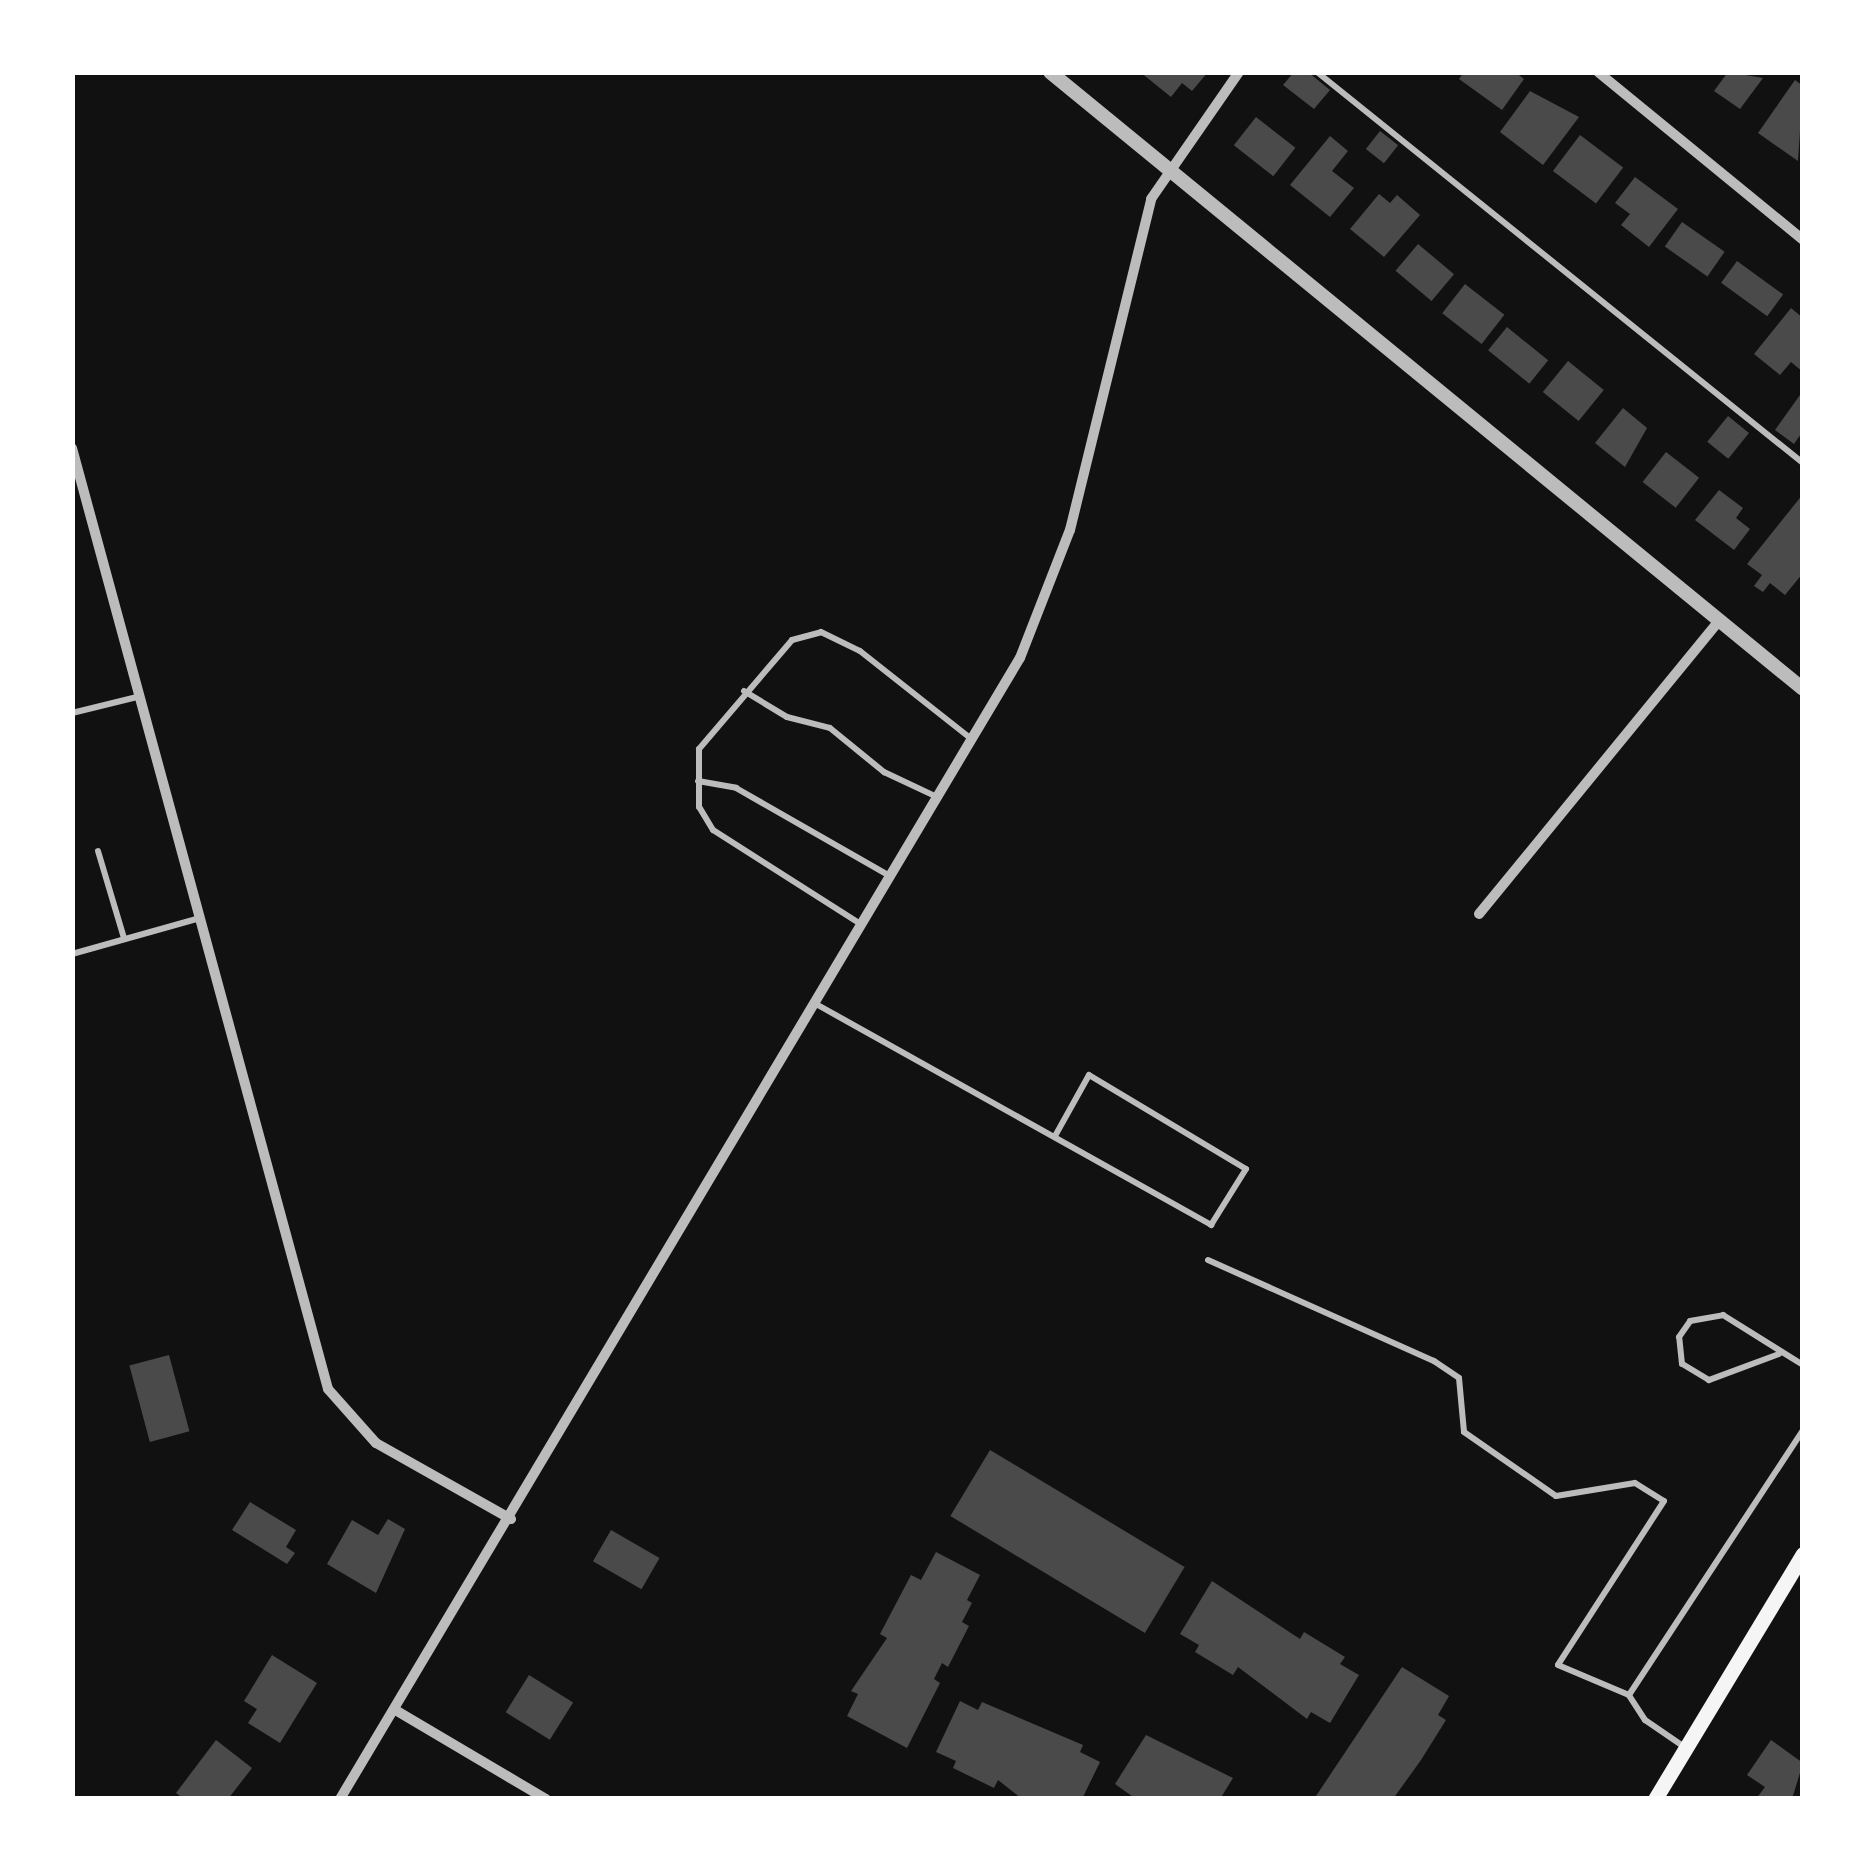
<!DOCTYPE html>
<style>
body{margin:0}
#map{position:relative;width:1875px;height:1871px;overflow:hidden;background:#111;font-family:Ubuntu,sans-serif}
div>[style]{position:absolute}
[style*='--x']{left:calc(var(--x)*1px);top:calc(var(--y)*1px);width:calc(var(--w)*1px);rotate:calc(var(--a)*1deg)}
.building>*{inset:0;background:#4a4a4a;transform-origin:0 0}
.service>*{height:6px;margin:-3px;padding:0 3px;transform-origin:3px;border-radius:3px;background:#bcbcbc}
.minor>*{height:10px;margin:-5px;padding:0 5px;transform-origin:5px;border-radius:5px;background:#bcbcbc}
.tertiary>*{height:14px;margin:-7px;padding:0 7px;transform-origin:7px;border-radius:7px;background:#bcbcbc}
.secondary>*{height:15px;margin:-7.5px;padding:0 7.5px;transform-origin:7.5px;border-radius:7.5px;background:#f5f5f5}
span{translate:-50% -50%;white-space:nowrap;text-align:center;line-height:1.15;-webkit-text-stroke:12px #fff;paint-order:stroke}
.frame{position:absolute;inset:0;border:75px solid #fff;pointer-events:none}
</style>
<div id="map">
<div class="building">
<div style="clip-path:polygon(1140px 72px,1208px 72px,1192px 91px,1182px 83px,1171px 97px)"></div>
<div style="clip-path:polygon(1294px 72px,1308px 72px,1330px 90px,1314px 109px,1283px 85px)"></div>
<div style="clip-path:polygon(1464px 72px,1515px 72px,1524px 79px,1502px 110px,1459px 79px)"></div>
<div style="clip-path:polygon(1728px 72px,1763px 78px,1740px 109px,1714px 91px)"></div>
<div style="clip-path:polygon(1795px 80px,1803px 86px,1798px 161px,1758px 133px)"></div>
<div style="clip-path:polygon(1530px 91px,1579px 117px,1543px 165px,1500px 132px)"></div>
<div style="left:1256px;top:117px;width:50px;height:36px;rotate:38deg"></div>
<div style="left:1380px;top:131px;width:23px;height:23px;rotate:38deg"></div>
<div style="left:1580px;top:135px;width:54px;height:45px;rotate:37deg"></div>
<div style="clip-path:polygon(1330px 136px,1348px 151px,1332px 171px,1354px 188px,1330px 217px,1290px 185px)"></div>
<div style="clip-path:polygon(1635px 177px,1678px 209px,1649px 247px,1621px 225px,1630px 214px,1615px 203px)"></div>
<div style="clip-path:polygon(1379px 194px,1390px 203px,1397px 195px,1420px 215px,1384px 257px,1350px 229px)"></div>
<div style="left:1682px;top:222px;width:52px;height:30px;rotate:35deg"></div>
<div style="left:1418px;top:244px;width:47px;height:35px;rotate:40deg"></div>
<div style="left:1737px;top:261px;width:57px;height:27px;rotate:36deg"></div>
<div style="left:1465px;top:284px;width:50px;height:37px;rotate:38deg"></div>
<div style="clip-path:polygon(1791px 308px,1803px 318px,1803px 372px,1791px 362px,1780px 375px,1754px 354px)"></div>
<div style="left:1507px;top:327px;width:53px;height:30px;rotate:39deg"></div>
<div style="left:1568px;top:361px;width:46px;height:40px;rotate:39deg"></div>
<div style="clip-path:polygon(1800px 395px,1803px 431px,1794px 444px,1775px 430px)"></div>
<div style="clip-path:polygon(1623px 408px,1647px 428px,1625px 467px,1595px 443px)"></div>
<div style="left:1728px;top:416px;width:27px;height:33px;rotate:39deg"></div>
<div style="left:1666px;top:452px;width:42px;height:38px;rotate:38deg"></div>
<div style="clip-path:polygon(1719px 490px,1743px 508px,1736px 518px,1750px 529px,1734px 550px,1695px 520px)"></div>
<div style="clip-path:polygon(1803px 494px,1803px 573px,1785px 595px,1770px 583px,1763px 592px,1754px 586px,1762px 575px,1747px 564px)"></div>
<div style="left:169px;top:1355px;width:79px;height:41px;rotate:75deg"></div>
<div style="left:990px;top:1450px;width:227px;height:77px;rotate:31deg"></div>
<div style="clip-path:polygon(250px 1502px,296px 1530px,286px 1547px,295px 1553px,287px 1564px,232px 1530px)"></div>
<div style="clip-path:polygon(388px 1519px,405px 1529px,376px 1593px,327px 1564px,352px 1520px,378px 1535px)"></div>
<div style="left:611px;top:1530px;width:56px;height:36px;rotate:30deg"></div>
<div style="clip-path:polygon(936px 1552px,980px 1575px,967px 1600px,972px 1603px,962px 1622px,969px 1626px,948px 1667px,942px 1663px,934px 1679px,940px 1683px,907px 1748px,847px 1716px,858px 1694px,851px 1691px,887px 1638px,880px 1634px,911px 1575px,921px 1580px)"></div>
<div style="clip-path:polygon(1212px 1581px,1300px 1639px,1304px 1632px,1345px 1657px,1340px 1664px,1359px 1675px,1330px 1723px,1311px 1712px,1307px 1719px,1238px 1667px,1233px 1675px,1195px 1652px,1199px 1645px,1180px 1634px)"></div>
<div style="clip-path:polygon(272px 1655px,317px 1683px,280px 1743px,248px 1723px,257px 1709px,244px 1701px)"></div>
<div style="clip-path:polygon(1402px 1667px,1449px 1696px,1438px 1715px,1446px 1720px,1421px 1760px,1393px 1799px,1316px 1796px)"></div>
<div style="left:529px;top:1675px;width:52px;height:44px;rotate:32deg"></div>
<div style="clip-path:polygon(960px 1701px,978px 1710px,982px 1702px,1083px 1745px,1080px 1752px,1100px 1762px,1082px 1799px,1022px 1799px,998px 1780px,994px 1788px,953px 1768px,956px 1761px,936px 1752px)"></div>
<div style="clip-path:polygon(1146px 1735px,1233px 1778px,1220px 1799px,1136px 1799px,1115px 1784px)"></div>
<div style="clip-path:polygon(216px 1740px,252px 1768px,228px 1799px,184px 1799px,176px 1793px)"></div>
<div style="clip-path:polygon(1771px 1740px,1803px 1763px,1792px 1799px,1756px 1799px,1765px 1787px,1747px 1775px)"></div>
</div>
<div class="service">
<div style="--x:1317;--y:72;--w:624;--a:38.82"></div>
<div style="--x:744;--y:691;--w:50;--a:31.2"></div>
<div style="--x:787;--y:717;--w:44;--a:14.3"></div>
<div style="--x:830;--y:728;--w:70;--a:39.2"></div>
<div style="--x:884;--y:772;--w:56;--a:25.2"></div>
<div style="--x:72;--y:713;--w:67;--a:-13.8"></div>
<div style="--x:698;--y:781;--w:39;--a:10"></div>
<div style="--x:736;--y:788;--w:175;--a:29.8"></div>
<div style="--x:98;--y:851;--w:91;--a:73.4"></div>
<div style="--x:859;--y:923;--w:173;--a:-147.5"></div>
<div style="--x:713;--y:830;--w:27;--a:-121"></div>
<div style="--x:699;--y:807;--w:58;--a:-90"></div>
<div style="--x:699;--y:749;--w:143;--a:-49.5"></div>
<div style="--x:792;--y:640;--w:30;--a:-15"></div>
<div style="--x:821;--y:632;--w:43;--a:26"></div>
<div style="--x:860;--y:651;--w:140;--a:38.3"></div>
<div style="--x:72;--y:954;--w:133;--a:-15.7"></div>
<div style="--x:816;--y:1004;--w:453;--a:29.2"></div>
<div style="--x:1211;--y:1225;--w:66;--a:-58"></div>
<div style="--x:1246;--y:1169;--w:183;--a:-149.1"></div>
<div style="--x:1089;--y:1075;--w:70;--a:119.1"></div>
<div style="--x:1208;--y:1260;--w:248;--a:24.1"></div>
<div style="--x:1434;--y:1361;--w:30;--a:34"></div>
<div style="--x:1459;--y:1378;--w:54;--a:84.7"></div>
<div style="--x:1464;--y:1432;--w:112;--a:34.8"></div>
<div style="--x:1556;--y:1496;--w:80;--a:-9.3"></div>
<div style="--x:1635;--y:1483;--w:34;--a:32"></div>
<div style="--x:1664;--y:1501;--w:195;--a:122.9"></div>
<div style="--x:1558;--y:1665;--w:77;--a:22.9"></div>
<div style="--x:1779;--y:1354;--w:75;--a:159.6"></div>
<div style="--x:1709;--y:1380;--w:31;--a:-149"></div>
<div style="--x:1682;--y:1364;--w:27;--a:-96"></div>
<div style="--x:1679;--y:1337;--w:19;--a:-55"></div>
<div style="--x:1690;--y:1321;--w:34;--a:-10"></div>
<div style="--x:1723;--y:1315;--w:94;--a:32"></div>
<div style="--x:1683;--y:1746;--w:46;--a:-145.6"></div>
<div style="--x:1645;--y:1720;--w:30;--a:-123"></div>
<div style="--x:1629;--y:1695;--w:317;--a:-56.7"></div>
</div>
<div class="minor">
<div style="--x:1598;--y:72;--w:265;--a:39.3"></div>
<div style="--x:72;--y:448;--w:975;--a:74.78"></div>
<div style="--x:328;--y:1389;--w:72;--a:48.4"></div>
<div style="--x:376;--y:1443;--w:155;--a:29.4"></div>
<div style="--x:1479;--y:914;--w:379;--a:-50.7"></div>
<div style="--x:397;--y:1711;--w:173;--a:30.6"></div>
<div style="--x:340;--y:1799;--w:1328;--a:-59.21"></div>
<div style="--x:1020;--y:658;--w:137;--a:-68.7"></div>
<div style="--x:1070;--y:530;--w:341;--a:-76.2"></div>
<div style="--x:1151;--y:199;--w:155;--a:-55.3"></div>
</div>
<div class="tertiary">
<div style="--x:1050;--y:72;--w:973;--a:39.33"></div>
</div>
<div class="secondary">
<div style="--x:1655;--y:1799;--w:286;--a:-58.9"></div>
</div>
<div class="frame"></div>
</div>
